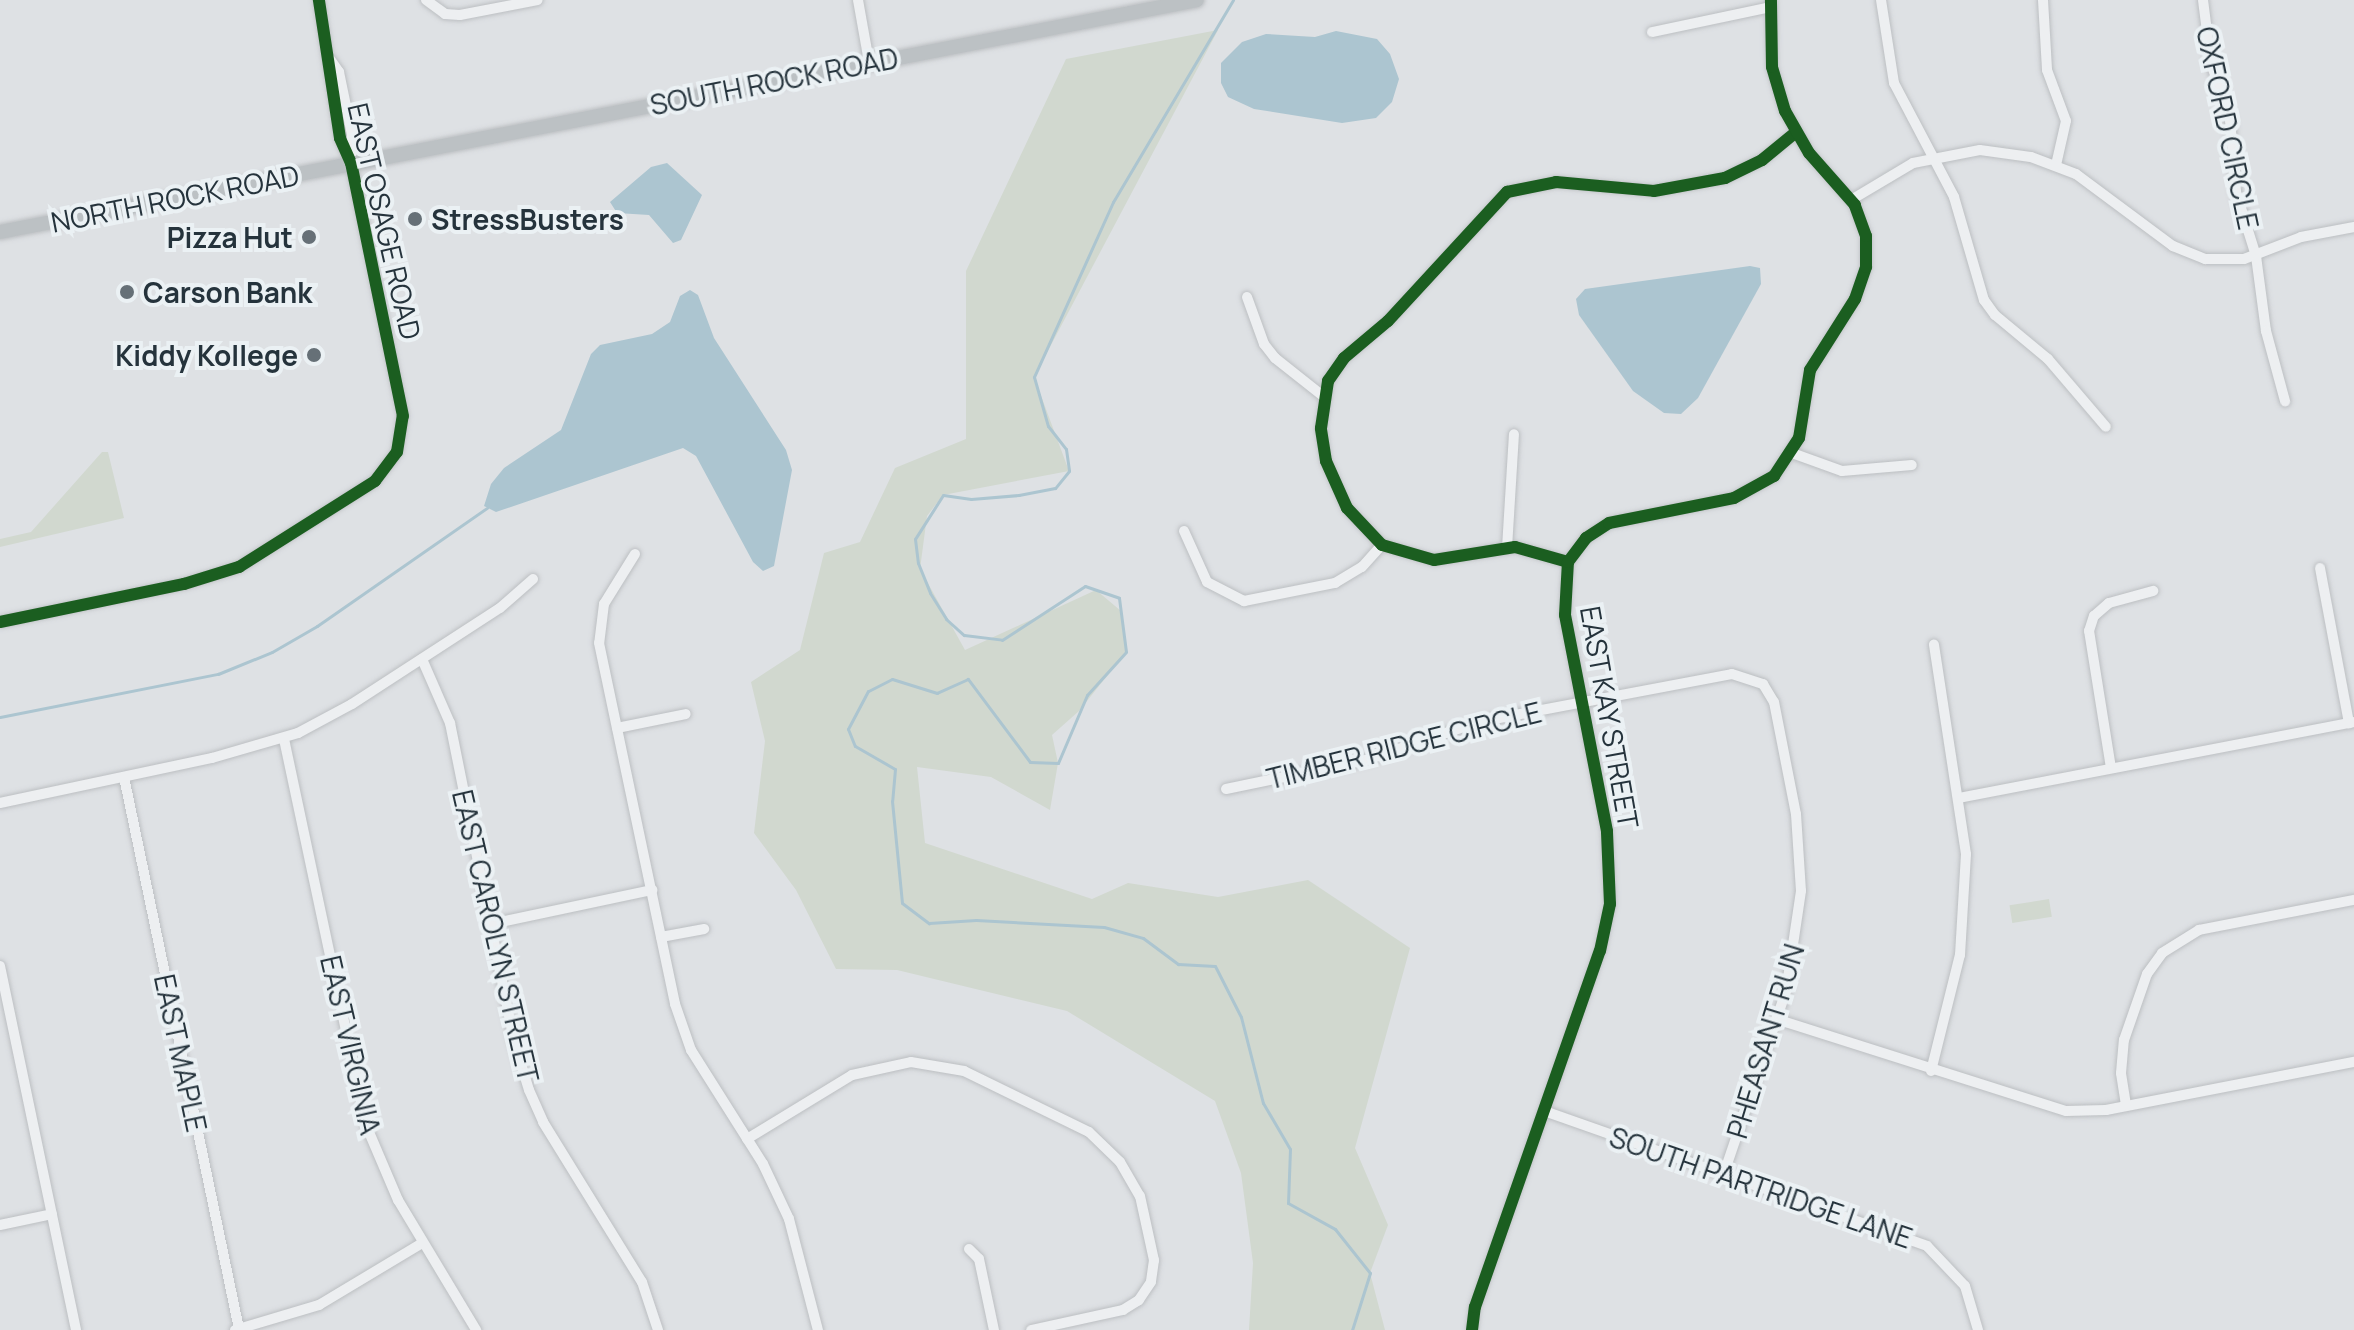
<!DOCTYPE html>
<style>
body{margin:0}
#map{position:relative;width:2354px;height:1330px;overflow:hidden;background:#dee1e4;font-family:Manrope,sans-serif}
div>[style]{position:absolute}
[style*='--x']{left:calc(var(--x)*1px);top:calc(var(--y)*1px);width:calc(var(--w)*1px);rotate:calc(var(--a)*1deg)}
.green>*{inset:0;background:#d1d8cf;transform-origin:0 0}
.water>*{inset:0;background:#acc5d0}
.stream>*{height:3px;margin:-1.5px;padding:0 1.5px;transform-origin:1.5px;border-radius:1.5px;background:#acc5d0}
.roads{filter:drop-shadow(0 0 2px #bcbfc2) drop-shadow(0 0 2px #bcbfc2)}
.minor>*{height:10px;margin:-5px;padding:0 5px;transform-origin:5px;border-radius:5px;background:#edeff1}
.secondary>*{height:14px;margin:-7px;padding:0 7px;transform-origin:7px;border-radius:7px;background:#bcc1c4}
.cycleway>*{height:12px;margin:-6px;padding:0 6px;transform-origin:6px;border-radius:6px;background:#1b5e20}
.dots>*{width:22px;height:22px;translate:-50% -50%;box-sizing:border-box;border:4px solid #ebf1f4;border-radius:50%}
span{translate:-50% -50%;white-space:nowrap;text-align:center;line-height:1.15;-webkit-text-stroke:8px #ebf1f4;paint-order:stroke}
.street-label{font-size:28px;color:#25333c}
.poi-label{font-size:28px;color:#25333c;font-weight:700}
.left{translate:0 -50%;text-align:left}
.right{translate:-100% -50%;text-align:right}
</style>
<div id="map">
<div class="green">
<div style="clip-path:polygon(1218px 30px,1034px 377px,1069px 471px,943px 495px,927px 516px,920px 569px,965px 650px,1096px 590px,1121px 611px,1126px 652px,1079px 711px,1052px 735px,1058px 763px,1050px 810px,991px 777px,917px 767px,925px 843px,1092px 899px,1128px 883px,1218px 897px,1308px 880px,1410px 948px,1355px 1148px,1388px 1225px,1370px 1273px,1385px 1330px,1249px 1330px,1253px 1263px,1241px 1173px,1215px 1101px,1067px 1011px,897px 970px,836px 969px,796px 890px,754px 833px,765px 741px,751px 682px,800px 650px,824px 553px,860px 542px,895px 468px,966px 439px,966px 271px,1066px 59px)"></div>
<div style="clip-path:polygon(102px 452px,108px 452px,124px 518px,0 547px,0 539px,31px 532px)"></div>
<div style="left:2049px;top:899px;width:18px;height:40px;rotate:81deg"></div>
</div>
<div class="water">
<div style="clip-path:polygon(1336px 31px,1377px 39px,1390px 54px,1399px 79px,1392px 102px,1376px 118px,1342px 123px,1254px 109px,1228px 97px,1221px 83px,1221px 63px,1242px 42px,1266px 34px,1315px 37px)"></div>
<div style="clip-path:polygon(667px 163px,702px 195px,681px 240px,673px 243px,649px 215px,617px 213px,610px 202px,651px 167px)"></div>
<div style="clip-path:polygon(1750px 266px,1760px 268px,1761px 284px,1698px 398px,1681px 414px,1664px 413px,1633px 391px,1579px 315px,1576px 299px,1585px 289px)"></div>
<div style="clip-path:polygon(690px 290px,698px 295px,714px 338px,786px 450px,792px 470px,774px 566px,763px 571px,753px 562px,696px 456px,683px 448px,496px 512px,484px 506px,491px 484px,504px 468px,561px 430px,591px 354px,600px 345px,652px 334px,670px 322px,680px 296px)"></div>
</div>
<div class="stream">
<div style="--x:1233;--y:0;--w:235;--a:120.7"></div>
<div style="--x:1113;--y:202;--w:192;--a:114.3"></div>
<div style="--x:1034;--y:377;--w:51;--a:74.1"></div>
<div style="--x:1048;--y:426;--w:29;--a:52"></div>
<div style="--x:1066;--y:449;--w:22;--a:82"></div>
<div style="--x:1069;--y:471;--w:22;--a:129"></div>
<div style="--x:1055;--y:488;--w:37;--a:169"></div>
<div style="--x:1019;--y:495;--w:48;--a:175.2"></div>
<div style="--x:971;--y:499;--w:28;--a:-172"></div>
<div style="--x:943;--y:495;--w:52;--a:122.5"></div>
<div style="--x:915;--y:539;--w:24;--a:83"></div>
<div style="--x:918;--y:563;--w:32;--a:68"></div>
<div style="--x:930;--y:593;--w:31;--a:58"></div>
<div style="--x:946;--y:619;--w:24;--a:42"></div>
<div style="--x:964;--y:635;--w:38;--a:7"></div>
<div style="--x:1002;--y:640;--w:99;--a:-33"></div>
<div style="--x:1085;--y:586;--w:36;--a:19"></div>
<div style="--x:1119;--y:598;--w:54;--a:82.6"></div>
<div style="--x:1126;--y:652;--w:58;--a:132.2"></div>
<div style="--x:1087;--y:695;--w:74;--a:113.1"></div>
<div style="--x:1058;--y:763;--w:28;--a:-178"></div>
<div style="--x:1030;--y:762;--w:104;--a:-126.8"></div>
<div style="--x:968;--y:679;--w:34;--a:156"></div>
<div style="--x:937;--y:693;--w:47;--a:-162.7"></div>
<div style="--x:892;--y:679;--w:27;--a:153"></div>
<div style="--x:868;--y:691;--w:43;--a:117.8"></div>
<div style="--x:848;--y:729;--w:18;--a:68"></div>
<div style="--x:855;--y:746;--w:46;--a:29.9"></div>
<div style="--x:895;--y:769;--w:32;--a:95"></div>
<div style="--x:892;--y:801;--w:102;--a:84.4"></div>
<div style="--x:902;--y:903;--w:34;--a:37"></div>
<div style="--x:929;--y:923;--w:47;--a:-3.7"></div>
<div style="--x:976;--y:920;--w:128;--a:3.1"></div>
<div style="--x:1104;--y:927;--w:41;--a:15.8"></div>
<div style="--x:1143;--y:938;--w:44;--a:36.6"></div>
<div style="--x:1178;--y:964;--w:37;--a:3"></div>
<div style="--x:1215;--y:966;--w:57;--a:63"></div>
<div style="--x:1241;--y:1017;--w:89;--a:75.7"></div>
<div style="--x:1263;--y:1103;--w:53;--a:59.6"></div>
<div style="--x:1290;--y:1149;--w:54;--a:92.1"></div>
<div style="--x:1288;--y:1203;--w:54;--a:29"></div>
<div style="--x:1335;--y:1229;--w:56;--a:51.5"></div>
<div style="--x:1370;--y:1273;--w:60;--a:107.5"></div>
<div style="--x:0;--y:717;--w:222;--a:-11.2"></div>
<div style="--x:218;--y:674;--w:58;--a:-22.2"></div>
<div style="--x:272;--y:652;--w:52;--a:-30"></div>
<div style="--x:317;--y:626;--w:207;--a:-34.8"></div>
</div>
<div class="roads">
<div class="minor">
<div style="--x:426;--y:0;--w:24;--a:36"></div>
<div style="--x:445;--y:14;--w:15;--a:4"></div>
<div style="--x:460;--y:15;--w:79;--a:-10.9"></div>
<div style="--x:858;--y:0;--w:63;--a:79.9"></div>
<div style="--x:1881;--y:0;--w:84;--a:81.1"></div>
<div style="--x:1894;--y:83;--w:129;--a:62.2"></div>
<div style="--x:1954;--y:197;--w:107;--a:73.8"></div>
<div style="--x:1984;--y:300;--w:19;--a:54"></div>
<div style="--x:1995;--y:315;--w:69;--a:39.7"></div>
<div style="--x:2048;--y:359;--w:89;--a:49.5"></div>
<div style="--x:2043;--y:0;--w:70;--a:86.7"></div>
<div style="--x:2047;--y:70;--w:54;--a:69.6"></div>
<div style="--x:2066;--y:121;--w:45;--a:102.8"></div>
<div style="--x:2203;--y:0;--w:64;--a:82.8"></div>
<div style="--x:2211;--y:63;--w:60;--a:71.6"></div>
<div style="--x:2230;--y:120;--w:72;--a:85.2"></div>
<div style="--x:2236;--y:192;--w:67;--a:72.6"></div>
<div style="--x:2256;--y:256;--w:76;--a:82.4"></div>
<div style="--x:2266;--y:331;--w:73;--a:74.8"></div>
<div style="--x:1652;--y:32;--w:122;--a:-11.9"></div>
<div style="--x:330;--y:59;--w:16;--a:55"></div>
<div style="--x:339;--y:72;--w:64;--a:78.3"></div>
<div style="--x:352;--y:135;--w:25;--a:92"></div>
<div style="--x:1851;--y:200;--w:72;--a:-30.8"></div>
<div style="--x:1913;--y:163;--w:68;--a:-11"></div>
<div style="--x:1980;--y:150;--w:51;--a:7.8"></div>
<div style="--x:2031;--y:157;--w:48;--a:20.7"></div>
<div style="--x:2076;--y:174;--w:121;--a:36.6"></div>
<div style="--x:2173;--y:246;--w:35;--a:22"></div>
<div style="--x:2205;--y:259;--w:39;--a:0"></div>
<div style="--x:2244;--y:259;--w:61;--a:-21.1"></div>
<div style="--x:2301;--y:237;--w:54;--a:-10.7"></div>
<div style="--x:1247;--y:297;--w:50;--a:70.1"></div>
<div style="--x:1264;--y:344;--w:18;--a:52"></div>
<div style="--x:1275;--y:358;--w:61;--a:38.4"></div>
<div style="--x:1792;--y:453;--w:53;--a:19.8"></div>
<div style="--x:1842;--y:471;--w:70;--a:-4.9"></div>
<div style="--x:1184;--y:531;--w:56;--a:65.7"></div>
<div style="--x:1207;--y:582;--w:42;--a:27.2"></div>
<div style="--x:1244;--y:601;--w:93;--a:-11.2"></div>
<div style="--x:1335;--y:583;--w:31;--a:-31"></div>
<div style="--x:1362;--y:567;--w:30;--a:-48"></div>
<div style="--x:1507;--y:548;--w:114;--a:-86.5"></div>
<div style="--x:635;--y:554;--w:59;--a:121.8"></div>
<div style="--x:604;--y:604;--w:39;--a:97"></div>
<div style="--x:599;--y:643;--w:369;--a:78.1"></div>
<div style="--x:675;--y:1004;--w:49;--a:70.8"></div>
<div style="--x:691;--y:1050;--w:135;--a:57.7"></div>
<div style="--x:763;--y:1164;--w:61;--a:64.7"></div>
<div style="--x:789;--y:1219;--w:115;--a:75.4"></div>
<div style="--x:1568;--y:562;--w:55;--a:-164.2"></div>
<div style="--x:1515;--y:547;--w:82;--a:170.9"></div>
<div style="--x:1434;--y:560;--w:54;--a:-163.9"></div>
<div style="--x:1382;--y:545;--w:51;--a:-133.4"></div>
<div style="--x:1347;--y:508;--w:51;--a:-114.1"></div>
<div style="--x:1326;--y:461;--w:33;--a:-99"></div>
<div style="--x:1321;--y:428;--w:48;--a:-81.5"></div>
<div style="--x:1328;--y:381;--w:28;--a:-55"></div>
<div style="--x:1344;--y:358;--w:57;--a:-40.1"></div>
<div style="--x:1388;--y:321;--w:176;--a:-47.3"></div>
<div style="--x:1507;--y:192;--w:50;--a:-11.5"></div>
<div style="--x:1556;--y:182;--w:98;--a:5.2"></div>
<div style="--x:1654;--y:191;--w:72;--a:-10.4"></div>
<div style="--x:1725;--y:178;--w:41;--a:-25.9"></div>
<div style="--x:1762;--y:160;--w:44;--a:-39.5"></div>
<div style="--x:2320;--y:568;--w:158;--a:79.4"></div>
<div style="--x:0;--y:622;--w:188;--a:-11.7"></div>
<div style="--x:184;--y:584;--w:58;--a:-17.2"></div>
<div style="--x:239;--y:567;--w:161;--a:-32.3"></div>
<div style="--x:375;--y:481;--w:36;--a:-53"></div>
<div style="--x:397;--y:452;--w:36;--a:-81"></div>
<div style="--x:403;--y:416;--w:258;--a:-101.6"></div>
<div style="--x:351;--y:163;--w:27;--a:-114"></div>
<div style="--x:340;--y:138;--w:140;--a:-98.7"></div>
<div style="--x:422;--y:659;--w:70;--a:66.4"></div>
<div style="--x:450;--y:723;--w:324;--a:78.6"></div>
<div style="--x:514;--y:1041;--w:51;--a:73"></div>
<div style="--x:529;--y:1090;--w:35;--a:66"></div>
<div style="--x:543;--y:1122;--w:188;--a:58.3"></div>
<div style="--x:642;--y:1282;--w:51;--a:71.6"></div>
<div style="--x:617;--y:728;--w:70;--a:-11.5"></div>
<div style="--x:284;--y:739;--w:395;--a:78"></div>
<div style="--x:366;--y:1125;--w:82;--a:66.9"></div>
<div style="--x:398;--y:1200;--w:152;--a:59"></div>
<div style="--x:2111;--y:768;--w:139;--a:-99.1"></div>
<div style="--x:2089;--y:631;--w:16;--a:-72"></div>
<div style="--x:2094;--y:616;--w:20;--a:-41"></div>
<div style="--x:2109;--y:603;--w:46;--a:-15.3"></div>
<div style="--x:124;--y:777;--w:564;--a:78.23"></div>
<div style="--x:1226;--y:789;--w:143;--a:-11.7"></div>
<div style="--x:1366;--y:760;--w:118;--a:-18.7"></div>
<div style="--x:1478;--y:722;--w:258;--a:-10.7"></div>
<div style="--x:1732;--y:674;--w:33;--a:18"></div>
<div style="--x:1763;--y:684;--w:21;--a:59"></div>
<div style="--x:1774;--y:702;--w:114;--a:78.9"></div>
<div style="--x:1796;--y:814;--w:77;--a:86.3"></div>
<div style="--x:1801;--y:891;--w:101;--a:98.5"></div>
<div style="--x:1786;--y:991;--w:192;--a:108.8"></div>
<div style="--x:1959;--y:798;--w:402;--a:-10.9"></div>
<div style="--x:0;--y:803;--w:217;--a:-12"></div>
<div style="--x:212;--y:758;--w:90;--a:-16.2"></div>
<div style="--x:298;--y:733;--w:61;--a:-28.2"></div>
<div style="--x:352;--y:704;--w:176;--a:-33"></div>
<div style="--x:500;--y:608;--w:44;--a:-41.3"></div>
<div style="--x:491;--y:924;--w:165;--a:-11.9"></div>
<div style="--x:661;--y:937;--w:44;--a:-10.5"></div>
<div style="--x:0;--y:966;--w:372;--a:78.2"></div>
<div style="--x:1776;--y:1019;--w:304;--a:17.6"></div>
<div style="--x:2066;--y:1111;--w:40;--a:-1.4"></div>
<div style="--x:2106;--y:1110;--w:253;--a:-11"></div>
<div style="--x:1931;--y:1071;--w:120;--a:-76"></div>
<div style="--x:1960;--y:955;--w:101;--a:-86.6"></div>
<div style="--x:1966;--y:854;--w:212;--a:-98.7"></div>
<div style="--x:2126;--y:1105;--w:32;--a:-99"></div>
<div style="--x:2121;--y:1073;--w:33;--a:-85"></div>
<div style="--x:2124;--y:1040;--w:70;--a:-70.8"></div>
<div style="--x:2147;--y:974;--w:26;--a:-54"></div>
<div style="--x:2162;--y:953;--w:44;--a:-31.9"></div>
<div style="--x:2199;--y:930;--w:158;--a:-11"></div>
<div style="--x:1544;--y:1111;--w:406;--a:19.4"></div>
<div style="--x:1927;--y:1246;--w:55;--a:46.5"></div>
<div style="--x:1965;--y:1286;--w:46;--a:73.5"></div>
<div style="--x:747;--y:1139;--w:123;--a:-31.4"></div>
<div style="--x:852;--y:1075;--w:60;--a:-12.4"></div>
<div style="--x:911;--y:1062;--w:54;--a:9.6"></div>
<div style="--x:964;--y:1071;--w:139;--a:26"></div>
<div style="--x:1089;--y:1132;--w:43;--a:44.1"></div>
<div style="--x:1120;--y:1162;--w:39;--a:60"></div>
<div style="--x:1140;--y:1196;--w:66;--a:77.7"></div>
<div style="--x:1154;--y:1260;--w:22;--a:98"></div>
<div style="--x:1151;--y:1282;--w:22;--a:124"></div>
<div style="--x:1139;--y:1300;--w:19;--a:148"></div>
<div style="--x:1123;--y:1310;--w:94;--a:167.7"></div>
<div style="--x:0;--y:1225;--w:53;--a:-11.9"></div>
<div style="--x:969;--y:1249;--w:14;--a:45"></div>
<div style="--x:979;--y:1259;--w:73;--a:78.1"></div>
<div style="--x:235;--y:1330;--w:88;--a:-16.6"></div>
<div style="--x:319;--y:1305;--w:120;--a:-31"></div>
<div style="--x:1472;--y:1330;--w:23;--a:-83"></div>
<div style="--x:1475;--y:1307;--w:377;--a:-70.7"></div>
<div style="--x:1600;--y:951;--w:48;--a:-78"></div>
<div style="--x:1610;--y:904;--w:73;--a:-92.4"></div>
<div style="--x:1607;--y:831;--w:220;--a:-101"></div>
<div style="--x:1565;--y:615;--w:53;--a:-86.8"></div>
<div style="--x:1568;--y:562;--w:30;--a:-53"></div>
<div style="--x:1586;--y:538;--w:27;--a:-33"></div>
<div style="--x:1609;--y:523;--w:127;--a:-11.3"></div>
<div style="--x:1734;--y:498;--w:46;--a:-28.8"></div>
<div style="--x:1774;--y:476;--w:45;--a:-56.7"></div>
<div style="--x:1799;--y:438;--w:69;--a:-80.8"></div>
<div style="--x:1810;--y:370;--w:84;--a:-57.6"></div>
<div style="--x:1855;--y:299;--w:34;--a:-71"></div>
<div style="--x:1866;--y:267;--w:31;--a:-90"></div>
<div style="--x:1866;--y:236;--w:33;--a:-110"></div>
<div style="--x:1855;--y:205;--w:69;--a:-131.5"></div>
<div style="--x:1809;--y:153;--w:48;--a:-119.7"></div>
<div style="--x:1785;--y:111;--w:46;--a:-106.5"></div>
<div style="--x:1772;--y:67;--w:67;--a:-90.9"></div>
</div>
<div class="secondary">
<div style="--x:0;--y:232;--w:1219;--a:-10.97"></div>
</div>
</div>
<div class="cycleway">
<div style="--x:1568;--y:562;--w:55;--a:-164.2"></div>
<div style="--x:1515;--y:547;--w:82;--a:170.9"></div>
<div style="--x:1434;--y:560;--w:54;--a:-163.9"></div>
<div style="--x:1382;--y:545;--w:51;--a:-133.4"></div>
<div style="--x:1347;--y:508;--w:51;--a:-114.1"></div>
<div style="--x:1326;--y:461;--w:33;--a:-99"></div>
<div style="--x:1321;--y:428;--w:48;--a:-81.5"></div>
<div style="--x:1328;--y:381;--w:28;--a:-55"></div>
<div style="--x:1344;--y:358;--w:57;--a:-40.1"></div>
<div style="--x:1388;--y:321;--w:176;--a:-47.3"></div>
<div style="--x:1507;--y:192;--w:50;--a:-11.5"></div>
<div style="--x:1556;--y:182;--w:98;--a:5.2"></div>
<div style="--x:1654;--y:191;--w:72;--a:-10.4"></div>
<div style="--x:1725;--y:178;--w:41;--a:-25.9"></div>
<div style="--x:1762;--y:160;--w:44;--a:-39.5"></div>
<div style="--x:0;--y:622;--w:188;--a:-11.7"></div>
<div style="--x:184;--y:584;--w:58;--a:-17.2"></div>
<div style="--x:239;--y:567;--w:161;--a:-32.3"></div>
<div style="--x:375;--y:481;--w:36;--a:-53"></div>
<div style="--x:397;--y:452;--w:36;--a:-81"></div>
<div style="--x:403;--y:416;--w:258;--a:-101.6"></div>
<div style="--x:351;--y:163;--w:27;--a:-114"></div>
<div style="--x:340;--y:138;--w:140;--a:-98.7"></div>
<div style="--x:1472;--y:1330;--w:23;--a:-83"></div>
<div style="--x:1475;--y:1307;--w:377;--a:-70.7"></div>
<div style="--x:1600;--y:951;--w:48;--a:-78"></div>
<div style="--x:1610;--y:904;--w:73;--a:-92.4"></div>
<div style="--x:1607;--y:831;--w:220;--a:-101"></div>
<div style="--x:1565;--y:615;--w:53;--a:-86.8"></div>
<div style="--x:1568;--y:562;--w:30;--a:-53"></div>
<div style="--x:1586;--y:538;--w:27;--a:-33"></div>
<div style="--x:1609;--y:523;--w:127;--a:-11.3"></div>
<div style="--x:1734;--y:498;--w:46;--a:-28.8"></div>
<div style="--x:1774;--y:476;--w:45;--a:-56.7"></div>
<div style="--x:1799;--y:438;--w:69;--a:-80.8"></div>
<div style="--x:1810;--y:370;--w:84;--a:-57.6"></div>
<div style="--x:1855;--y:299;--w:34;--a:-71"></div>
<div style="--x:1866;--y:267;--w:31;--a:-90"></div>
<div style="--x:1866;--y:236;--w:33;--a:-110"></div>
<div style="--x:1855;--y:205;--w:69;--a:-131.5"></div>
<div style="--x:1809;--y:153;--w:48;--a:-119.7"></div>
<div style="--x:1785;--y:111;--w:46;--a:-106.5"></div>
<div style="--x:1772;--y:67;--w:67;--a:-90.9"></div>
</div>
<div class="dots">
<div style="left:415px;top:219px;background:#667077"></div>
<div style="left:309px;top:237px;background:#667077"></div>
<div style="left:127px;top:292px;background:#667077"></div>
<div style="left:314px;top:355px;background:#667077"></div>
</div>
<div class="street-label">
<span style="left:774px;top:81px;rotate:-11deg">SOUTH ROCK ROAD</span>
<span style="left:2228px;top:128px;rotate:78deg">OXFORD CIRCLE</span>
<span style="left:175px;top:198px;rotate:-11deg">NORTH ROCK ROAD</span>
<span style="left:385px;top:221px;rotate:77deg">EAST OSAGE ROAD</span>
<span style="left:1610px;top:717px;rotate:80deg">EAST KAY STREET</span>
<span style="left:1404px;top:745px;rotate:-14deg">TIMBER RIDGE CIRCLE</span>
<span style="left:496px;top:936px;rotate:77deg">EAST CAROLYN STREET</span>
<span style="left:1765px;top:1041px;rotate:-73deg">PHEASANT RUN</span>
<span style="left:351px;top:1045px;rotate:77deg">EAST VIRGINIA</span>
<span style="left:181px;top:1053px;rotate:78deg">EAST MAPLE</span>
<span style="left:1761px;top:1187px;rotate:19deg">SOUTH PARTRIDGE LANE</span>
</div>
<div class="poi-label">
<span class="left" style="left:431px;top:219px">StressBusters</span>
<span class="right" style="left:293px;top:237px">Pizza Hut</span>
<span class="left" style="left:143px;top:292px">Carson Bank</span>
<span class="right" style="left:298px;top:355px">Kiddy Kollege</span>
</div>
</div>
